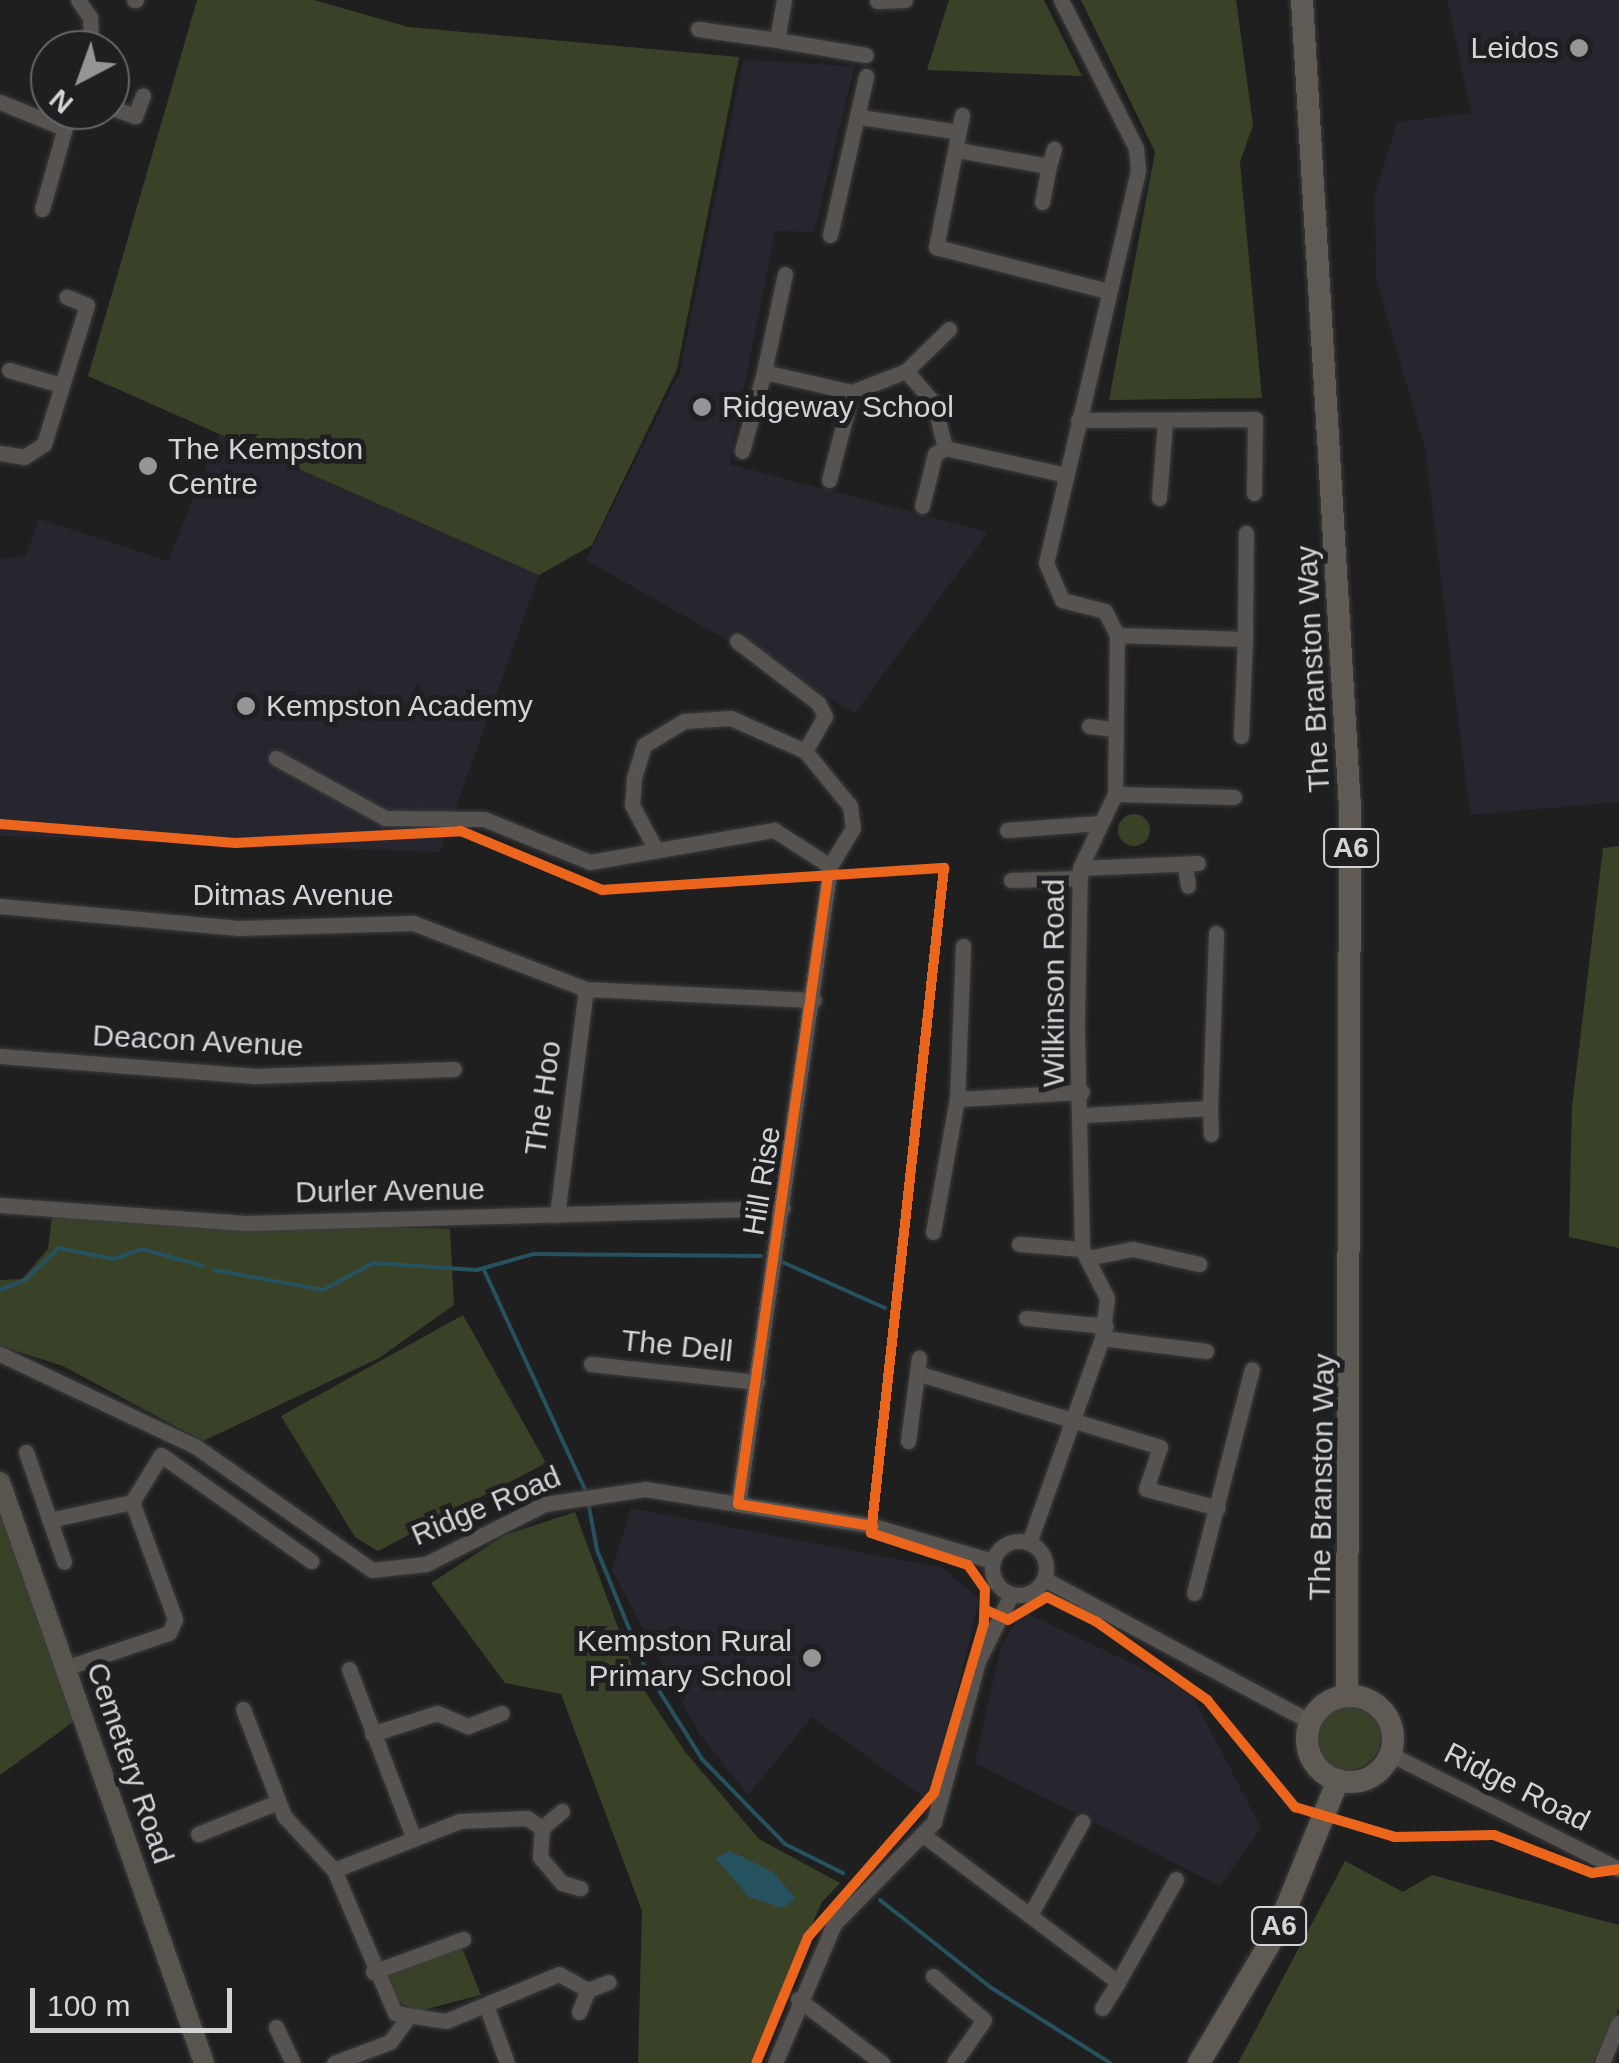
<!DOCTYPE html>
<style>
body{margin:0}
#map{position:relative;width:1619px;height:2063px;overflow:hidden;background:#1f1f20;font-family:Arial,sans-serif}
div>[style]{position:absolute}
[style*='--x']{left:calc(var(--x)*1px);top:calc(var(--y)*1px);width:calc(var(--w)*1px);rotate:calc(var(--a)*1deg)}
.built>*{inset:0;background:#27252d}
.green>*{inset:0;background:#394227}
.round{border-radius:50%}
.water>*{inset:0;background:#26515f}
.stream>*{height:4px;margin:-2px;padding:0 2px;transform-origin:2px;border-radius:2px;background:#26515f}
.roads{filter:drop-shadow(0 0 2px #3c3c3d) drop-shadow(0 0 2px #3c3c3d)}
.minor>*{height:15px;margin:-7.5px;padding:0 7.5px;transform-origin:7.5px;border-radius:7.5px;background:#565350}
.minor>.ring{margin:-7.5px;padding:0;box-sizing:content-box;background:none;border:15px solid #565350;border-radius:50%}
.major>*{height:20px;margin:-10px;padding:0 10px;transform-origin:10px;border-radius:10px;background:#58544e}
.highway>*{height:22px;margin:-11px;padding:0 11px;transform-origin:11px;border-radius:11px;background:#5f5a53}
.highway>.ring{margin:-11px;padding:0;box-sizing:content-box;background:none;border:22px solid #5f5a53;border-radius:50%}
.cycleway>*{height:10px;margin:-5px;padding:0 5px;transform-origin:5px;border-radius:5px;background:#eb651d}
.dots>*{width:28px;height:28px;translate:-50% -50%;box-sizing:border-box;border:5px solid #1f1e21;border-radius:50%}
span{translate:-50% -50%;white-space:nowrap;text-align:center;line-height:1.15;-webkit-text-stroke:10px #1f1e21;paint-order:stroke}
.shield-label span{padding:2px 8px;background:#1f1e21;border:2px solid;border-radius:8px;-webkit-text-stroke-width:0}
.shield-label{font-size:28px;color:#d4d3d6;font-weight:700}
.poi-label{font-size:30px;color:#d4d3d6}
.right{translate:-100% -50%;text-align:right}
.left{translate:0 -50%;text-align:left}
.street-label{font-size:30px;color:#d4d3d6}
.north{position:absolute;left:30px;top:30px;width:100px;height:100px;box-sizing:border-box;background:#1f1e21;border:2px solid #676669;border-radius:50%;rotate:221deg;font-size:28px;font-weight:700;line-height:40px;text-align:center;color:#d4d3d6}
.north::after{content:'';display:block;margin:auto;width:35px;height:45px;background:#959496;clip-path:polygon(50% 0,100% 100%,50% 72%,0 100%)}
.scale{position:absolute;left:30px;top:1988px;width:202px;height:45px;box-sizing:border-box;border:5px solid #d4d3d6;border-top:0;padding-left:12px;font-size:30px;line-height:35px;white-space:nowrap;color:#d4d3d6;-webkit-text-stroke:8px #1f1e21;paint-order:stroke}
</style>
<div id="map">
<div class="built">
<div style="clip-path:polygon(1447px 0,1619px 0,1619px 802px,1470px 815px,1425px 448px,1376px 279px,1375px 194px,1397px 122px,1471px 113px)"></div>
<div style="clip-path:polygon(743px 60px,855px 66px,814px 232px,775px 231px,729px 464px,988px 532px,855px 713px,586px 560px,680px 372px)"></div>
<div style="clip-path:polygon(219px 434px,539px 575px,440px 852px,0 836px,0 559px,26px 555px,39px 519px,168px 561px)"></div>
<div style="clip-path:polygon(631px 1508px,943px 1568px,979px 1600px,930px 1802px,812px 1717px,748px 1795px,698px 1732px,612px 1570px)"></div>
<div style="clip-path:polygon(1022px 1611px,1190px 1691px,1261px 1828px,1220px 1886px,975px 1763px,1001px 1646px)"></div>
</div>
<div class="green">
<div style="clip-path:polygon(197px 0,314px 0,408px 27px,739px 57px,677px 369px,592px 545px,539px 575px,88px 376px)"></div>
<div style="clip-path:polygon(949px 0,1044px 0,1082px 76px,927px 70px)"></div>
<div style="clip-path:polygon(1081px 0,1236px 0,1253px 125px,1240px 162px,1262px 398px,1109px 400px,1155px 152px)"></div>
<div class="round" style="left:1118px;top:814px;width:32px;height:32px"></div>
<div style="clip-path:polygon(1619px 846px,1619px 1248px,1569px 1237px,1572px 1107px,1603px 848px)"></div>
<div style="clip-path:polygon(52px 1217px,450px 1229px,454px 1305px,379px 1358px,203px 1441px,63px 1366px,0 1346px,0 1280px,22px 1279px,48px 1249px)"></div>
<div style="clip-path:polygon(463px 1315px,546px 1463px,378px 1551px,355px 1537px,281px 1416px)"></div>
<div style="clip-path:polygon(0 1495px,80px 1717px,0 1775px)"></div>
<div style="clip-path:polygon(575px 1512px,638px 1681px,686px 1753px,759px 1839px,840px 1883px,822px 1902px,750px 2063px,638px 2063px,642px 1911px,561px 1694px,505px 1683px,431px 1583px,505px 1535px)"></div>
<div class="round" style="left:1315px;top:1704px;width:66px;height:66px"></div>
<div style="clip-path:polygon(1345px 1861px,1403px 1892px,1432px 1875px,1619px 1925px,1619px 2008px,1593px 2063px,1238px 2063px)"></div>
<div style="clip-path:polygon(461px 1945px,481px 1995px,415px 2012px,394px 1998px,385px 1975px)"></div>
</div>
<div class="water">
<div style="clip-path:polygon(730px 1851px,773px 1872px,796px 1899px,782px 1908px,749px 1897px,715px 1858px)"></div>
</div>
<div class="stream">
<div style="--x:780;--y:1261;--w:115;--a:24.1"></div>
<div style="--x:214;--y:1270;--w:111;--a:10.4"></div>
<div style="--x:323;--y:1290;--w:57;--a:-28.4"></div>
<div style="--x:373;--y:1263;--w:104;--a:3.9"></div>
<div style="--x:477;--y:1270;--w:58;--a:-15.9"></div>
<div style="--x:533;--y:1254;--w:228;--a:0.5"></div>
<div style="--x:484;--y:1270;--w:244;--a:65.3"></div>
<div style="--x:0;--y:1290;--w:27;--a:-22"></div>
<div style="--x:25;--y:1280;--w:47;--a:-43.3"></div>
<div style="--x:59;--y:1248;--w:56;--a:11.3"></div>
<div style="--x:114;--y:1259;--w:30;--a:-20"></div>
<div style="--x:142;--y:1249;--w:63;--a:15.6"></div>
<div style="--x:588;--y:1501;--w:50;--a:79.6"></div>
<div style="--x:597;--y:1550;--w:130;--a:67.8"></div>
<div style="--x:646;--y:1670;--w:105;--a:57.8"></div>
<div style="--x:702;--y:1759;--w:119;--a:45.7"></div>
<div style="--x:785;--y:1844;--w:65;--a:26.6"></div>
<div style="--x:880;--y:1900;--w:140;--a:38.3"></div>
<div style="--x:990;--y:1987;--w:142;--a:32.3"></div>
</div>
<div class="roads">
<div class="minor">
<div style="--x:78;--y:0;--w:21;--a:55"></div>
<div style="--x:90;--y:17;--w:33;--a:88"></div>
<div style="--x:134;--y:0;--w:2;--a:0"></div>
<div style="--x:877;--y:1;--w:28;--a:-2"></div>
<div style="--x:698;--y:29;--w:80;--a:7.9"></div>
<div style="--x:777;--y:40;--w:41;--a:-80.1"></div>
<div style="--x:777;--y:40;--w:90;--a:9.6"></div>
<div style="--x:0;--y:102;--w:69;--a:22.1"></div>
<div style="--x:110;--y:107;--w:27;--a:20"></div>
<div style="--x:135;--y:116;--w:22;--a:-69"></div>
<div style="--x:962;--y:115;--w:135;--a:101.1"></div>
<div style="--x:936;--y:247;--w:177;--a:14.4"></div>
<div style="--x:860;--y:117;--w:100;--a:8.6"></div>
<div style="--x:957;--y:150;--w:93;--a:9.9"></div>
<div style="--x:1049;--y:166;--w:18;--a:-74"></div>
<div style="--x:1042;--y:202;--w:37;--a:-79"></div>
<div style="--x:42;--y:209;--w:103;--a:-74.2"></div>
<div style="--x:830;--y:235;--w:163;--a:-77.2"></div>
<div style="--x:785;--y:274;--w:100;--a:102.1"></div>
<div style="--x:764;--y:372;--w:90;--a:12.8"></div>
<div style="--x:852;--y:392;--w:58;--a:-21.3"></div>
<div style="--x:906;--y:371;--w:43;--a:48.8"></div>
<div style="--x:934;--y:403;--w:46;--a:76.3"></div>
<div style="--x:945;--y:448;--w:124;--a:12.6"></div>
<div style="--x:9;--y:370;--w:54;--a:16.1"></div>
<div style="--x:906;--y:371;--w:60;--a:-44.3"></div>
<div style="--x:1078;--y:420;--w:177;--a:-0.3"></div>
<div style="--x:1255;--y:419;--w:74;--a:90.8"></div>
<div style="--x:742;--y:451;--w:82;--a:-74.4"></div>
<div style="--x:0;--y:453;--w:24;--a:9"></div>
<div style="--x:24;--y:457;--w:24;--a:-33"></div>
<div style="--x:44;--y:444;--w:145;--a:-72.8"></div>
<div style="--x:87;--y:305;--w:22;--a:-158"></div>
<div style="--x:829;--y:480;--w:91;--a:-75.4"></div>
<div style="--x:1159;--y:498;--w:75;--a:-85.4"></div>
<div style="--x:922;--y:506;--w:54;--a:-76"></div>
<div style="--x:935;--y:454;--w:12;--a:-31"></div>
<div style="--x:1117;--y:635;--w:128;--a:1.8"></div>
<div style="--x:1245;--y:639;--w:97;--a:92.4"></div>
<div style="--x:1245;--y:639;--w:106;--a:-89.5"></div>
<div style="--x:737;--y:641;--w:102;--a:37.4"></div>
<div style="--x:818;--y:703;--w:15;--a:62"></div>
<div style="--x:825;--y:716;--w:40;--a:119.7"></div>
<div style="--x:1089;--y:726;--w:26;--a:7"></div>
<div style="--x:276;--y:758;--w:124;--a:28.8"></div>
<div style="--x:385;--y:818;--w:99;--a:0.6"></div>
<div style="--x:484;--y:819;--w:114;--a:22.1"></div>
<div style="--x:590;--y:862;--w:187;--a:-9.9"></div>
<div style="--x:774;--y:830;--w:67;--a:32.7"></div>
<div style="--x:830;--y:866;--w:44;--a:-58.8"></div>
<div style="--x:853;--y:828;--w:22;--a:-98"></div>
<div style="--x:850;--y:806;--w:71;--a:-129.3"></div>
<div style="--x:805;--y:751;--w:81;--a:-156"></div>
<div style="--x:731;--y:718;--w:47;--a:176.3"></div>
<div style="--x:684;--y:721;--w:47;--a:149"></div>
<div style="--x:644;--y:745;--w:34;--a:107"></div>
<div style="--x:634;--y:778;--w:27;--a:94"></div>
<div style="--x:632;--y:805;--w:51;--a:61.9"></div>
<div style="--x:1115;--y:794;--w:119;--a:1.4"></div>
<div style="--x:1007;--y:830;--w:93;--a:-4.3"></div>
<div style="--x:1185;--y:865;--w:21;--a:82"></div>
<div style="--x:1080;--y:868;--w:118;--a:-2.4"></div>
<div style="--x:1011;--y:880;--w:69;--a:-1.7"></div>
<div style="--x:0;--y:906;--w:239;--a:5.3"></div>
<div style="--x:238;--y:928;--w:175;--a:-1.6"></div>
<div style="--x:413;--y:923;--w:185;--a:20.9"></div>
<div style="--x:586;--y:989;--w:228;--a:2.8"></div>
<div style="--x:963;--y:946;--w:153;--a:92.2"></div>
<div style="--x:957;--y:1099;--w:125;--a:-3.2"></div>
<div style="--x:0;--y:1056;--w:256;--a:4.5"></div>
<div style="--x:255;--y:1076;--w:199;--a:-2"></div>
<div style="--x:1210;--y:1108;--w:26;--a:88"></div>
<div style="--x:1085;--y:1115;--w:125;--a:-3.2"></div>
<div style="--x:1210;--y:1108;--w:175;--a:-88"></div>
<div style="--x:0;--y:1205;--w:249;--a:4.2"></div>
<div style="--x:248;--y:1223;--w:535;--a:-1.61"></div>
<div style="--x:557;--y:1215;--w:228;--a:-82.7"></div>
<div style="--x:933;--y:1232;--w:135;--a:-79.8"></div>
<div style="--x:1019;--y:1244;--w:63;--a:4.5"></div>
<div style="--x:1087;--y:1258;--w:47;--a:-11.1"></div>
<div style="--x:1133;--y:1249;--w:68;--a:12.8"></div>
<div style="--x:1026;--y:1318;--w:80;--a:5.7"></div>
<div style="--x:1102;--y:1338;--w:105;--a:7.1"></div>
<div style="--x:0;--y:1354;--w:216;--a:25.3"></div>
<div style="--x:195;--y:1446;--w:216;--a:35"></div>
<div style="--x:372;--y:1570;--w:54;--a:-6.3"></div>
<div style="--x:426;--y:1564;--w:133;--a:-26.8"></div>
<div style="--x:545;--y:1504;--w:101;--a:-8.5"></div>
<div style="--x:645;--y:1489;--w:231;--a:9.2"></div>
<div style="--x:873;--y:1526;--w:125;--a:16.3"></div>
<div style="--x:591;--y:1364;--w:167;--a:6.2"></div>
<div style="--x:917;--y:1373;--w:254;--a:16.9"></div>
<div style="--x:1160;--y:1447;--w:44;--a:108.4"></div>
<div style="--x:1146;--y:1489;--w:74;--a:14.8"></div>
<div style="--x:908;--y:1441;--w:84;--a:-82.5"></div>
<div style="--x:26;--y:1452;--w:116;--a:70.9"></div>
<div style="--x:132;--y:1502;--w:55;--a:-58.3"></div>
<div style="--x:161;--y:1455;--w:184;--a:35.2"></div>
<div style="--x:738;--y:1504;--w:645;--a:-81.79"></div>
<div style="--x:49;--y:1520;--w:85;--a:-12.2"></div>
<div style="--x:132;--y:1502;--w:125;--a:69.8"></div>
<div style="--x:175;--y:1619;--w:15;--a:113"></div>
<div style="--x:169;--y:1633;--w:110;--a:161.4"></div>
<div class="ring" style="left:992px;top:1541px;width:39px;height:39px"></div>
<div style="--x:1029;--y:1543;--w:218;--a:-70.4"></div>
<div style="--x:1102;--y:1338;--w:40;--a:-82.9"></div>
<div style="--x:1107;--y:1298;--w:55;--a:-117"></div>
<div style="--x:1082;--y:1249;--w:227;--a:-91.3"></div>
<div style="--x:1077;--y:1022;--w:154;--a:-88.9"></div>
<div style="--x:1080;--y:868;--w:82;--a:-64.7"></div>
<div style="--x:1115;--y:794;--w:159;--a:-89.3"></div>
<div style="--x:1117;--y:635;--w:27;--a:-117"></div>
<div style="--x:1105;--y:611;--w:44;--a:-165.7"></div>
<div style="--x:1062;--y:600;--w:40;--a:-113.4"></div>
<div style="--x:1046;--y:563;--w:404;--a:-76.8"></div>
<div style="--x:1138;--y:170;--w:22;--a:-95"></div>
<div style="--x:1136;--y:148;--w:166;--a:-116.9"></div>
<div style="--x:1044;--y:1579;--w:303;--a:28.2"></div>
<div style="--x:1194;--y:1593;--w:231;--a:-75.5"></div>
<div style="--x:349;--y:1669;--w:182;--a:69.1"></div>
<div style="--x:243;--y:1709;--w:115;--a:69"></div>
<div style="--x:284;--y:1816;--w:74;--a:47.2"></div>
<div style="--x:334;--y:1870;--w:155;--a:66.9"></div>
<div style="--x:395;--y:2013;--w:52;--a:8.9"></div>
<div style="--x:446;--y:2021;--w:122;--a:-22.6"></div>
<div style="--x:559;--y:1974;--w:33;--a:29"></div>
<div style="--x:372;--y:1734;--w:68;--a:-17.9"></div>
<div style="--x:437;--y:1713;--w:34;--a:23"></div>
<div style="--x:468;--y:1726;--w:36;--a:-21"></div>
<div style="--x:1390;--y:1754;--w:256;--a:26.7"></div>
<div style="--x:562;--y:1811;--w:26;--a:140"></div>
<div style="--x:542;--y:1828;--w:29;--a:94"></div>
<div style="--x:540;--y:1857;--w:34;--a:50"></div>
<div style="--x:562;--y:1883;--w:19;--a:16"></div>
<div style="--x:198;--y:1834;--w:86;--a:-21.8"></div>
<div style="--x:922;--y:1834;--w:246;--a:37.1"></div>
<div style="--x:1118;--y:1982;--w:118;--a:-60.6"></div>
<div style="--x:334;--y:1870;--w:135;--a:-21.3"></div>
<div style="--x:460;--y:1821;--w:67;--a:-2.6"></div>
<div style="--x:527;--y:1818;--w:18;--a:34"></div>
<div style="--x:1030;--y:1915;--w:107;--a:-60.8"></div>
<div style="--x:373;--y:1972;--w:96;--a:-20.1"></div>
<div style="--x:933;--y:1976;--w:67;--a:40.8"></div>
<div style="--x:984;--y:2020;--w:52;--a:124.9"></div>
<div style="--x:798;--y:1999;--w:106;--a:37.3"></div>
<div style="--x:487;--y:2008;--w:59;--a:70"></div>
<div style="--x:1102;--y:2008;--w:31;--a:-58"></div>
<div style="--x:579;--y:2012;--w:24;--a:-68"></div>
<div style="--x:588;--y:1990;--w:22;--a:-21"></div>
<div style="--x:276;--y:2027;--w:40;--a:65"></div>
<div style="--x:334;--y:2063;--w:60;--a:-20.6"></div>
<div style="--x:390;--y:2042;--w:27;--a:-54"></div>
<div style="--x:775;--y:2063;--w:151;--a:-67"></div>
<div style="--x:834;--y:1924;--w:143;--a:-45.6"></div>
<div style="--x:934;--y:1822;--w:167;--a:-74.7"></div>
<div style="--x:978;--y:1661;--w:74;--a:-63.4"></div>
<div style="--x:1602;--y:2063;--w:44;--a:-67.5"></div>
</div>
<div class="major">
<div style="--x:0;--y:1482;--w:616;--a:70.65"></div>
</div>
<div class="highway">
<div style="--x:1302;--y:0;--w:808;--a:86.6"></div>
<div style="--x:1350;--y:807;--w:889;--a:90.19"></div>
<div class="ring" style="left:1307px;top:1696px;width:64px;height:64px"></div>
<div style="--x:1199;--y:2063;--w:153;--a:-59.4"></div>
<div style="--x:1277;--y:1931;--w:163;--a:-68"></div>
</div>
</div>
<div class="cycleway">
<div style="--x:0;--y:824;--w:236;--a:4.6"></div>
<div style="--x:235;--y:843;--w:226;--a:-3"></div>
<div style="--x:461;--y:831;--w:153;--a:22.7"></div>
<div style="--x:602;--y:890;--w:343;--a:-3.7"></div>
<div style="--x:944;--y:868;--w:669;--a:96.26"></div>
<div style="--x:871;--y:1533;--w:102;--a:18.3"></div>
<div style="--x:968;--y:1565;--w:29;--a:55"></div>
<div style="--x:985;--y:1589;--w:34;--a:92"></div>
<div style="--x:984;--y:1623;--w:177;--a:106.4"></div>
<div style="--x:934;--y:1793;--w:191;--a:131.2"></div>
<div style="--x:808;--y:1937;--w:136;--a:112.4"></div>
<div style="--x:828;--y:876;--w:634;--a:98.16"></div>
<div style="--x:738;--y:1504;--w:137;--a:9.3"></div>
<div style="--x:986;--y:1610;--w:24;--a:24"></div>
<div style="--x:1008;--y:1620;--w:45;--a:-30.5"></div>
<div style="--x:1047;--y:1597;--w:56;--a:26.6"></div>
<div style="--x:1097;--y:1622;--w:135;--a:35.3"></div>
<div style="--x:1207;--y:1700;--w:139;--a:50.6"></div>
<div style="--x:1295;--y:1807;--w:104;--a:16.7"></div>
<div style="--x:1395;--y:1837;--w:99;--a:-1.2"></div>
<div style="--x:1494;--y:1835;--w:105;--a:21.2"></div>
<div style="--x:1592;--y:1873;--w:27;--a:-8"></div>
</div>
<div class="dots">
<div style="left:1579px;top:48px;background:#959496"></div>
<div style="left:702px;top:407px;background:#959496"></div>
<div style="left:148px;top:466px;background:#959496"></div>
<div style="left:246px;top:706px;background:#959496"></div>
<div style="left:812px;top:1658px;background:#959496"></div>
</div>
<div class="shield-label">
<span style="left:1351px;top:848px">A6</span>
<span style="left:1279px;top:1926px">A6</span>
</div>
<div class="poi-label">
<span class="right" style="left:1559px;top:48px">Leidos</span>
<span class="left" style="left:722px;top:407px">Ridgeway School</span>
<span class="left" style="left:168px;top:466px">The Kempston<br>Centre</span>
<span class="left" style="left:266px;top:706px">Kempston Academy</span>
<span class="right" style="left:792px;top:1658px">Kempston Rural<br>Primary School</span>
</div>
<div class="street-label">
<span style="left:1313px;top:669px;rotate:-93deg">The Branston Way</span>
<span style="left:293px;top:895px">Ditmas Avenue</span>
<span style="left:1054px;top:983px;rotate:-90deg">Wilkinson Road</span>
<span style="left:198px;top:1041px;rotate:3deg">Deacon Avenue</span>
<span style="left:543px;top:1098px;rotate:-82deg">The Hoo</span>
<span style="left:762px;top:1181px;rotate:-81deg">Hill Rise</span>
<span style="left:390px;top:1191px;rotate:-1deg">Durler Avenue</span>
<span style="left:677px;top:1346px;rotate:6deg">The Dell</span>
<span style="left:1322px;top:1477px;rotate:-89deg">The Branston Way</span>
<span style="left:486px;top:1506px;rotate:-23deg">Ridge Road</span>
<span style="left:130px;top:1763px;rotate:71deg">Cemetery Road</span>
<span style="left:1517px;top:1787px;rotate:27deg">Ridge Road</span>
</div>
<div class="north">N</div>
<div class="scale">100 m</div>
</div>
